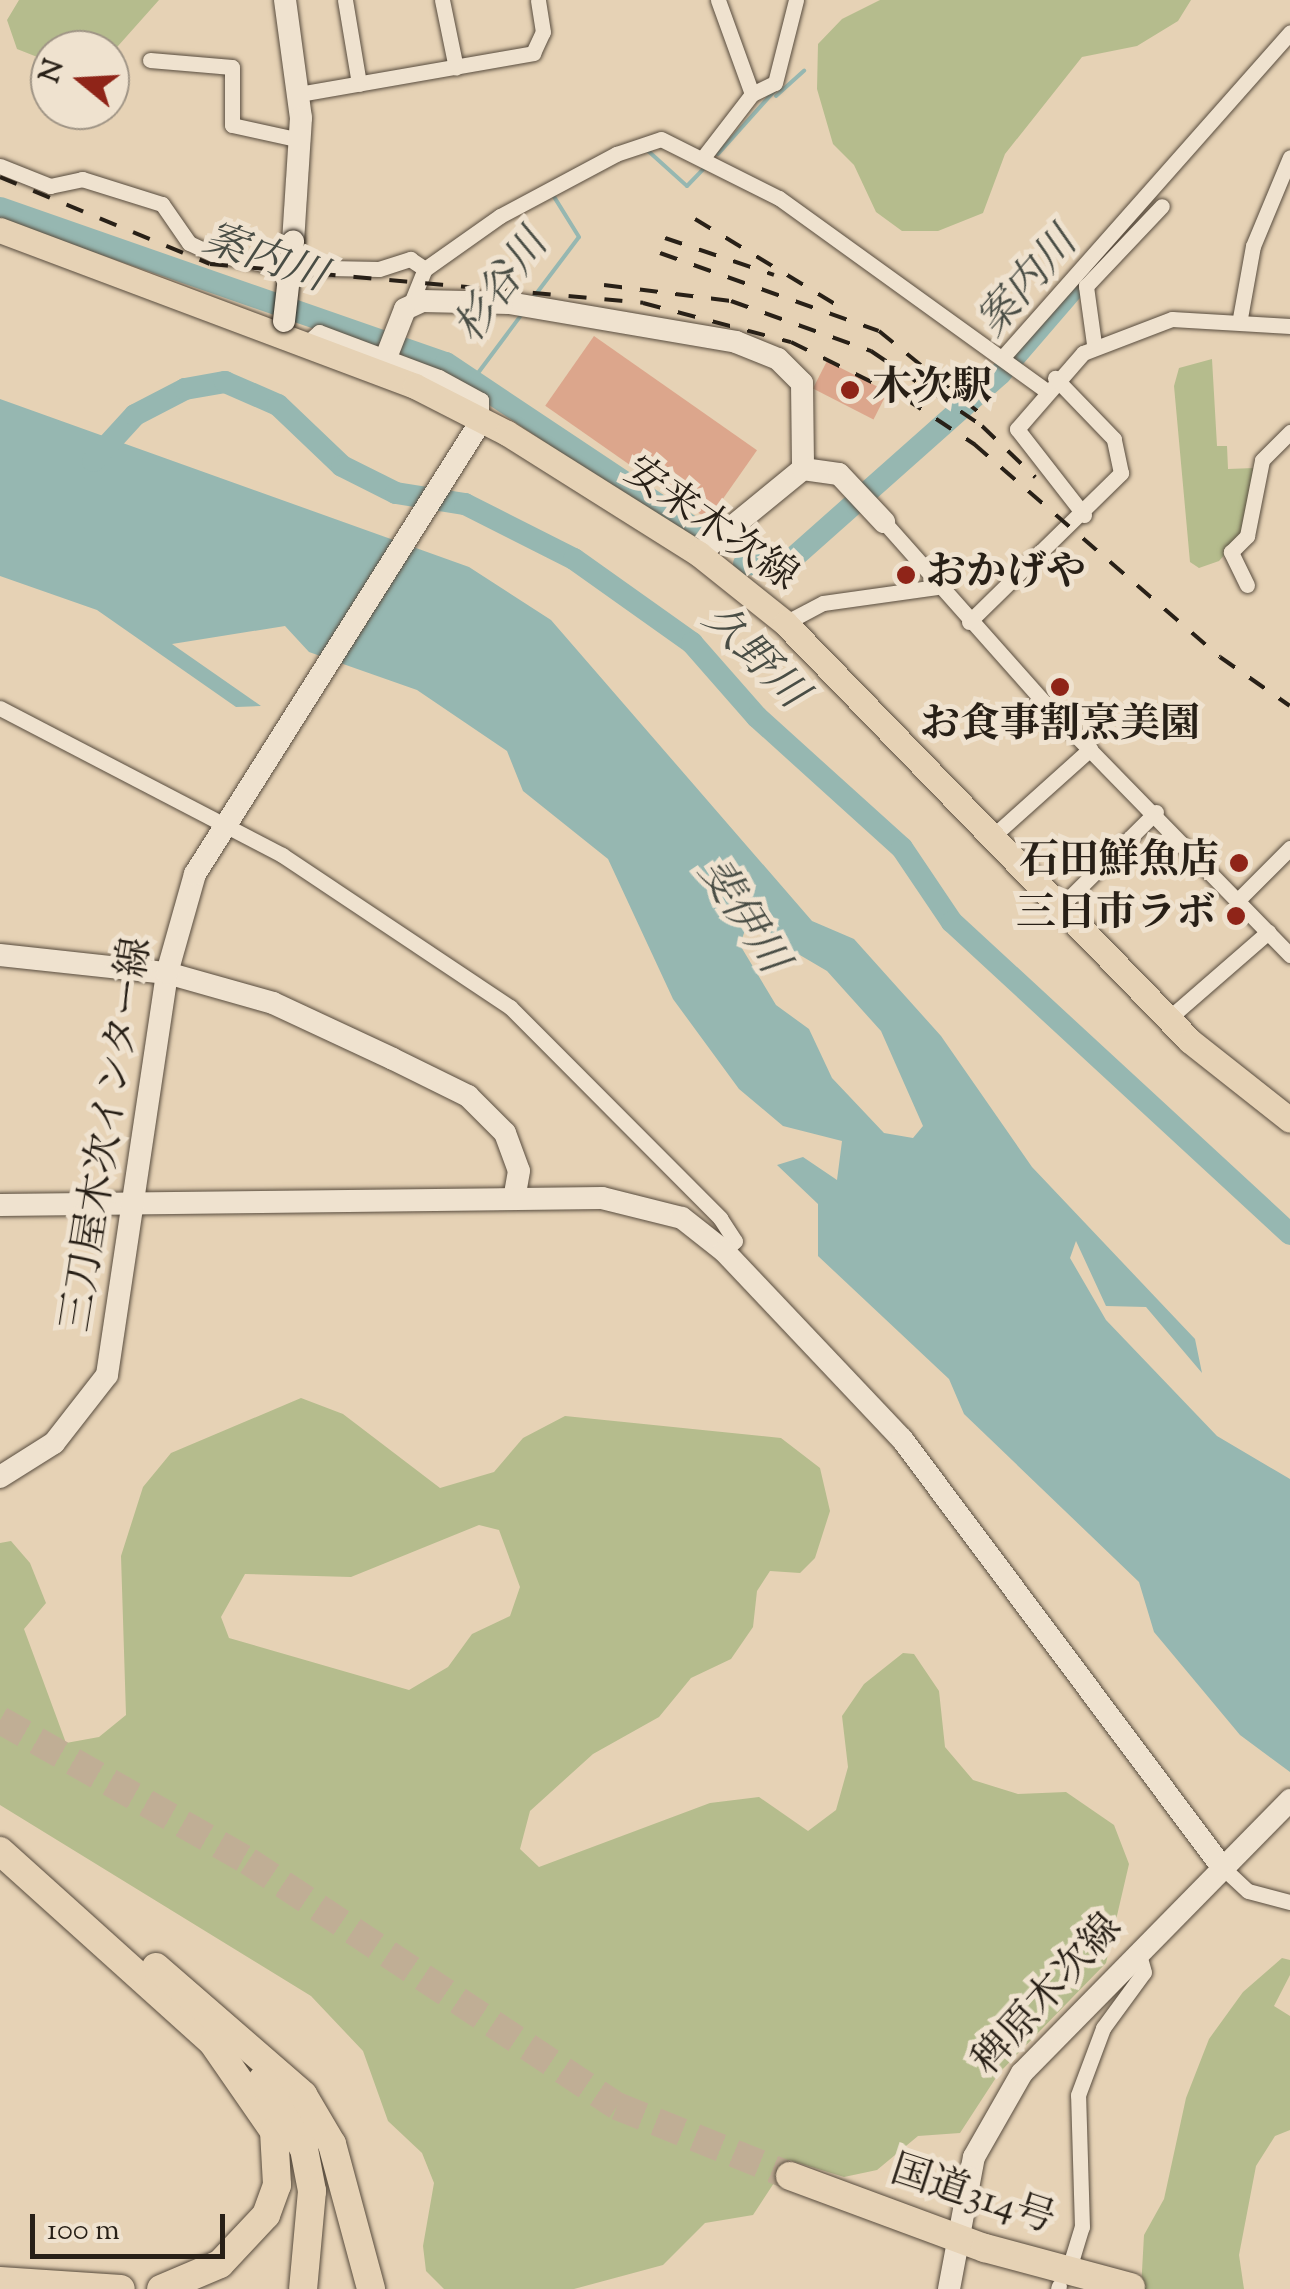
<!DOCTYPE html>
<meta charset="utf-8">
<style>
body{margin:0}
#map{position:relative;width:1290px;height:2289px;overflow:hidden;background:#e6d2b5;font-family:"Sorts Mill Goudy","Noto Serif JP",serif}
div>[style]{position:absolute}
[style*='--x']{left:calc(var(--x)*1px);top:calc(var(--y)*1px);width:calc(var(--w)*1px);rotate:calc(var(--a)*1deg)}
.green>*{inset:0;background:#b5bc8d}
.water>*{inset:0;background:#96b7b1}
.stream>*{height:4px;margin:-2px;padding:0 2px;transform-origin:2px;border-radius:2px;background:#96b7b1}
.river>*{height:22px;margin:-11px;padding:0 11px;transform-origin:11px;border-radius:11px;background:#96b7b1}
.building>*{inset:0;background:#dca68c;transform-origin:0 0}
.highway-tunnel>*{height:28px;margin-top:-14px;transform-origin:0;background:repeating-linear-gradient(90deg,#c0ae95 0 28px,transparent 0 42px)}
.roads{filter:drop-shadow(0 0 2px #584c3e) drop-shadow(0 0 2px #584c3e)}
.street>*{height:15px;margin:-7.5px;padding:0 7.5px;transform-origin:7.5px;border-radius:7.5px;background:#efe2cf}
.secondary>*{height:22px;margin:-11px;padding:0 11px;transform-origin:11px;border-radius:11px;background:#efe2cf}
.primary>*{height:25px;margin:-12.5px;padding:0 12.5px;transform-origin:12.5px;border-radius:12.5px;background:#e6d2b5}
.highway>*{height:28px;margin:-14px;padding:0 14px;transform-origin:14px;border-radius:14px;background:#e6d2b5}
.rail>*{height:4px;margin-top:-2px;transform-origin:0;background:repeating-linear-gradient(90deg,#282017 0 18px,transparent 0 36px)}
.bridges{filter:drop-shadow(0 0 2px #282017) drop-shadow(0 0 2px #282017)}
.secondary-bridge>*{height:22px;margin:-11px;padding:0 11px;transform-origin:11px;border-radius:11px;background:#efe2cf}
.dots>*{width:28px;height:28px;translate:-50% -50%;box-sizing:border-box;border:5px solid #efe2cf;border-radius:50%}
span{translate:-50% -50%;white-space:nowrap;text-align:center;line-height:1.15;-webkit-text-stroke:10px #efe2cf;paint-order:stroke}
.poi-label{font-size:40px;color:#282017;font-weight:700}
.left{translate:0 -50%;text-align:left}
.right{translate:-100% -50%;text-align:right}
.street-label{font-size:40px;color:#282017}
.water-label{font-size:42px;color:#494d45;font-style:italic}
.north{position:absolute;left:30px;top:30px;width:100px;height:100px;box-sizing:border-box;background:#efe2cf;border:2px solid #9f9485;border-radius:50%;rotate:288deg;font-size:28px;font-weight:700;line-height:40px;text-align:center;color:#282017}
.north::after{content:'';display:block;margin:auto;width:35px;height:45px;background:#8f2418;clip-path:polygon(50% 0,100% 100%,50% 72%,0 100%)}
.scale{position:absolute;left:30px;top:2214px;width:195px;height:45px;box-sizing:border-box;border:5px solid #282017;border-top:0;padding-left:12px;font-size:30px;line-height:35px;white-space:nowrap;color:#282017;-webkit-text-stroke:8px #efe2cf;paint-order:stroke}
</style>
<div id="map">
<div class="green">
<div style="clip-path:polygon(19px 0,159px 0,110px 55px,50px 50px,50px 62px,17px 49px,7px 20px)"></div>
<div style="clip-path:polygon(880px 0,1191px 0,1178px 21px,1137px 46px,1082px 57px,1005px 154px,983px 213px,938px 231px,902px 231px,876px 212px,854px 165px,833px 144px,817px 89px,818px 44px,842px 19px)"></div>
<div style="clip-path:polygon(1212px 359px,1217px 446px,1227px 446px,1228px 469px,1254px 468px,1244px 533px,1219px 561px,1199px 568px,1190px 562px,1174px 386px,1179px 368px)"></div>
<div style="clip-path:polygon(evenodd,301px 1398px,343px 1414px,440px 1488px,494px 1472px,523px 1438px,565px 1416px,781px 1438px,820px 1468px,830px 1511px,815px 1558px,800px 1573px,770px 1571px,757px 1591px,753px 1627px,731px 1659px,691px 1678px,659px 1717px,593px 1754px,530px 1811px,520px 1849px,539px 1867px,710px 1803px,759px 1797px,808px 1831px,836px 1810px,848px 1767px,842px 1716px,864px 1684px,903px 1653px,914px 1654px,939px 1691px,945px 1747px,973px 1780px,1018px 1794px,1066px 1792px,1114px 1825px,1129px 1864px,1106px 1963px,999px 2073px,960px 2133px,918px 2136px,877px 2170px,844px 2177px,789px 2160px,753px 2215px,705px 2223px,663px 2265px,574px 2289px,444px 2289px,426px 2271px,423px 2246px,434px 2183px,422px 2153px,388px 2121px,363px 2051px,311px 1996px,0 1805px,0 1543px,11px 1541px,30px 1563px,46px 1603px,24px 1629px,66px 1743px,99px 1737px,126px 1715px,121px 1556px,143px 1487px,171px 1453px,301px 1398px,479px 1525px,499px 1530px,520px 1587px,510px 1616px,472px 1634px,448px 1667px,409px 1690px,229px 1638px,221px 1617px,245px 1574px,351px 1577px,479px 1525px)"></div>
<div style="clip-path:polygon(1282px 1958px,1290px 1960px,1290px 1975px,1274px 2006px,1290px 2016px,1290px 2130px,1275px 2136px,1256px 2166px,1239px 2255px,1244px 2289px,1141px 2289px,1144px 2235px,1164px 2199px,1186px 2098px,1209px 2039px,1243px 1992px)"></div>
</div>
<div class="water">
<div style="clip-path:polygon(evenodd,0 399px,469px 567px,551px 620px,812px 921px,854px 939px,941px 1036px,1032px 1167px,1195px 1339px,1202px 1373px,1146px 1307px,1106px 1306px,1076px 1241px,1070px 1258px,1106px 1320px,1217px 1436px,1290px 1479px,1290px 1772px,1240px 1735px,1154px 1632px,1139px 1582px,964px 1414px,949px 1379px,818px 1256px,818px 1204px,777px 1165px,803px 1157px,837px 1180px,842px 1141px,783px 1126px,739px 1089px,673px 999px,608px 859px,523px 791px,507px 751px,417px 690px,309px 652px,285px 626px,172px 644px,261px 706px,236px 707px,97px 610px,0 576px,0 399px,747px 924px,827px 971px,881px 1031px,923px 1126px,913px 1138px,884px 1133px,832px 1078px,809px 1029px,776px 1005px,740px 945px,747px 924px)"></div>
</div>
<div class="stream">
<div style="--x:776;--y:96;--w:38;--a:-42"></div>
<div style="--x:646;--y:149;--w:55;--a:42.1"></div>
<div style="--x:687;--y:186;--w:29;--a:-46"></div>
<div style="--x:718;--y:154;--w:90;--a:-48.2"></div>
<div style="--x:533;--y:298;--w:76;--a:-53"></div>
<div style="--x:579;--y:237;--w:49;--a:-121.8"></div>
<div style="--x:475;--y:377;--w:79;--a:-53.3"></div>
</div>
<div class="river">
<div style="--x:0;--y:208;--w:472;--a:19.2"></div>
<div style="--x:446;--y:363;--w:301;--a:33.7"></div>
<div style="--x:93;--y:461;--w:62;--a:-47.6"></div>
<div style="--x:135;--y:415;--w:56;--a:-27.5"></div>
<div style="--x:185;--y:389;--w:41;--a:-9.9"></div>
<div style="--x:225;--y:382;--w:58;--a:23.5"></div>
<div style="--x:278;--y:405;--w:88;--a:43.6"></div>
<div style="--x:342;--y:466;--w:60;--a:26.6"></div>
<div style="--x:396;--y:493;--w:70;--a:9.1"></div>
<div style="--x:465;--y:504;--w:122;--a:26.8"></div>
<div style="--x:574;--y:559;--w:145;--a:35.4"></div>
<div style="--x:692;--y:643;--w:98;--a:48.7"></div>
<div style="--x:757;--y:717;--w:195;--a:42.1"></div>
<div style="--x:902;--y:848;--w:89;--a:56"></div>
<div style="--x:952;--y:922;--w:460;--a:42.7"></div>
<div style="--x:744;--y:564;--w:40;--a:2.9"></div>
<div style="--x:784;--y:566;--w:289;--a:-41.6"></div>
<div style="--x:1000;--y:374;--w:152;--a:-49.3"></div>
</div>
<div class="building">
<div style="left:594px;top:336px;width:199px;height:85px;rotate:35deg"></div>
<div style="left:827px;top:361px;width:68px;height:31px;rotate:27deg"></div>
</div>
<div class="highway-tunnel">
<div style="--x:0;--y:1720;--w:285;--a:29.6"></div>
<div style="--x:248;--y:1861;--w:443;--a:33.6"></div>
<div style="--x:617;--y:2106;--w:187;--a:22"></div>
</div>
<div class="roads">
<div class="street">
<div style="--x:345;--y:0;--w:85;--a:80.5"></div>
<div style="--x:442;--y:0;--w:69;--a:78.4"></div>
<div style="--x:150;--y:60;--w:82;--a:4.9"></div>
<div style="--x:232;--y:67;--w:58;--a:90"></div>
<div style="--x:232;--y:125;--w:70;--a:12.4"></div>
<div style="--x:299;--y:94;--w:238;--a:-9.9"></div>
<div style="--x:533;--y:53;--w:23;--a:-65"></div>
<div style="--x:543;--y:32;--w:32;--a:-99"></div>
<div style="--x:752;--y:94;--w:25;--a:-26"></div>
<div style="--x:775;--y:83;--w:86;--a:-75.8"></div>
<div style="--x:705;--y:155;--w:77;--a:-52.4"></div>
<div style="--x:752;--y:94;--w:100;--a:-109.9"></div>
<div style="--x:0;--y:166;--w:54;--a:21.8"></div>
<div style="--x:50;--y:186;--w:33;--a:-12"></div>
<div style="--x:82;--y:179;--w:84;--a:17.4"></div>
<div style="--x:162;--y:204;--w:47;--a:55.3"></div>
<div style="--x:189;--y:243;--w:26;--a:25"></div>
<div style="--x:213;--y:254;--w:66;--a:11.3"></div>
<div style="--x:278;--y:267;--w:101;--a:1.1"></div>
<div style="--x:379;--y:269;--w:33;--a:-18"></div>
<div style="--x:410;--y:259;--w:18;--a:34"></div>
<div style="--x:411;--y:303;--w:37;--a:-68"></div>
<div style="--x:425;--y:269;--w:92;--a:-35.2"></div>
<div style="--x:500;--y:216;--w:132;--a:-28.1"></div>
<div style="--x:616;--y:154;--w:47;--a:-18.4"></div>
<div style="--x:661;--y:139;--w:132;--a:26.6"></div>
<div style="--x:779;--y:198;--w:328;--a:35.8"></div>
<div style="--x:1240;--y:318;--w:73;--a:-79.8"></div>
<div style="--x:1253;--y:246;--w:96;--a:-67.4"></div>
<div style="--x:308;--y:342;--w:15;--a:-42"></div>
<div style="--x:319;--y:332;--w:128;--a:20.6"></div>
<div style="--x:439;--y:377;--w:48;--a:28.7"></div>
<div style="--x:481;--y:400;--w:21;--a:90"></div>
<div style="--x:1094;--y:344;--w:59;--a:-97.9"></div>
<div style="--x:1086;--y:286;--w:110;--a:-46.5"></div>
<div style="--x:1002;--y:358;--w:435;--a:-48.5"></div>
<div style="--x:1084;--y:515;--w:109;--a:-127.9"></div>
<div style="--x:1017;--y:429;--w:101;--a:-49"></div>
<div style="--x:1083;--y:353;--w:95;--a:-20.9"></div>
<div style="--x:1172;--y:319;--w:118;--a:3.4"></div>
<div style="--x:884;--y:522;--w:250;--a:48.4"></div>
<div style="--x:1050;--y:709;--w:344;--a:45.7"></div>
<div style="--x:1247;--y:585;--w:37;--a:-116"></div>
<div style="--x:1231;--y:552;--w:23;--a:-45"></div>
<div style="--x:1247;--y:536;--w:77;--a:-78.8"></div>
<div style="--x:1262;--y:460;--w:40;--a:-45"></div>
<div style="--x:969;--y:622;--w:213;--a:-44.4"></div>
<div style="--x:1121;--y:473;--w:35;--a:-102"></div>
<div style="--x:1114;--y:439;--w:85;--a:-134"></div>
<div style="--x:785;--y:623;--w:43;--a:-27.8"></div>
<div style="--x:823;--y:603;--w:115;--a:-8"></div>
<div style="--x:0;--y:708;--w:318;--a:27.5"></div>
<div style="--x:282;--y:855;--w:274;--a:33.7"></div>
<div style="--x:510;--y:1007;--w:298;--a:45.1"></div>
<div style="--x:720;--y:1218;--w:27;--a:57"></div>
<div style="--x:735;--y:1241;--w:15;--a:138"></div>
<div style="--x:992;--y:837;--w:132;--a:-41.9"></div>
<div style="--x:1238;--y:900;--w:74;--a:-45"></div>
<div style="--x:1060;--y:907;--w:135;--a:-44.7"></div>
<div style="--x:1168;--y:1019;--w:133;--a:-41"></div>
<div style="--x:1222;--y:1867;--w:35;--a:43"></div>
<div style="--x:1248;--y:1891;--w:43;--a:14.7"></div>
<div style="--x:1071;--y:2262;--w:37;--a:-73"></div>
<div style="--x:1082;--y:2227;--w:132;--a:-91.7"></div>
<div style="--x:1078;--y:2095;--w:72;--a:-69.5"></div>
<div style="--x:1103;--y:2028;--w:69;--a:-53.8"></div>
<div style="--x:1144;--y:1972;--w:22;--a:-106"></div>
<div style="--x:1058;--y:2289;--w:3;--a:-72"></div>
</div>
<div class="secondary">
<div style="--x:285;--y:0;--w:119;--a:82.3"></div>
<div style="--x:301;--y:118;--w:124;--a:93.7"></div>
<div style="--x:387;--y:355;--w:49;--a:-68.6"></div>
<div style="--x:405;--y:309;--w:19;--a:-25"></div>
<div style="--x:422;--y:301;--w:87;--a:1.3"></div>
<div style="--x:509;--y:303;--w:230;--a:9.7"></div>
<div style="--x:736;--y:342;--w:45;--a:22"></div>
<div style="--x:778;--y:359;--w:34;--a:45"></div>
<div style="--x:802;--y:383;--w:86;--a:89.3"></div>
<div style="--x:699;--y:554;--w:134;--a:-39.3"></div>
<div style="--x:803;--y:469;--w:36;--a:8"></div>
<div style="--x:839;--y:474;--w:66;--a:46.8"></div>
<div style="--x:0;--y:955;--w:168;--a:6.2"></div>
<div style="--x:167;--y:973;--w:110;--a:15.8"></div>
<div style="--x:273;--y:1003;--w:132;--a:25"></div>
<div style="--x:393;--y:1059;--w:84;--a:26.3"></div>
<div style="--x:468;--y:1096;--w:52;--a:45"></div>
<div style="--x:505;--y:1133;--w:40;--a:69.8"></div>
<div style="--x:519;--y:1171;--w:27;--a:100"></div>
<div style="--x:0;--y:1205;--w:602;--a:-0.67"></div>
<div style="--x:602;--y:1198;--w:82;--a:14"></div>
<div style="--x:682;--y:1218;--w:53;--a:38.2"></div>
<div style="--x:724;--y:1251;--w:259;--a:46.6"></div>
<div style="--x:902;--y:1439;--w:534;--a:53.22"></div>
<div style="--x:0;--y:1477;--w:64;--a:-32.2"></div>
<div style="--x:54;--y:1443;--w:86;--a:-52.1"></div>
<div style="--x:107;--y:1375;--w:406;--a:-81.5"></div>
<div style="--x:167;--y:973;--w:103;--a:-74.2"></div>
<div style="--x:195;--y:874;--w:536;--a:-57.73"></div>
<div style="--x:949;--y:2289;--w:134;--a:-79.3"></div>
<div style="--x:974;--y:2157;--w:97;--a:-60.3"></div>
<div style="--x:1022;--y:2073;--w:383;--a:-45.5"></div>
</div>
<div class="primary">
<div style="--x:0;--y:230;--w:443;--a:20.6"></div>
<div style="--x:415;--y:386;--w:103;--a:27.1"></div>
<div style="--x:507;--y:433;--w:227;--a:32.2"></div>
<div style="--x:699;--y:554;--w:110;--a:38.7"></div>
<div style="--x:785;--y:623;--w:582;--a:45.9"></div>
<div style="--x:1190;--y:1041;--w:127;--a:38.3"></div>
</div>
<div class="highway">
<div style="--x:0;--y:1851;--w:287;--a:42"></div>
<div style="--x:213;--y:2043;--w:107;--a:55.3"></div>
<div style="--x:274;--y:2131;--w:54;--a:86.8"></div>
<div style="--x:277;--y:2185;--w:32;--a:110"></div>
<div style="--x:266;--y:2215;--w:67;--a:133.2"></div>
<div style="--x:220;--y:2264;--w:64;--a:157"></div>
<div style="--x:156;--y:1967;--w:195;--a:41"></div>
<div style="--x:303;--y:2095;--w:57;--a:59.4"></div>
<div style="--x:332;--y:2144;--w:150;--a:74.9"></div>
<div style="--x:262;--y:2080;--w:81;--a:58.7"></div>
<div style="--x:304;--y:2149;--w:43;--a:79.2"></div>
<div style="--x:312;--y:2191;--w:98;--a:95.2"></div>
<div style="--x:790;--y:2176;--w:208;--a:20.3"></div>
<div style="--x:985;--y:2248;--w:151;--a:15"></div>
<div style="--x:0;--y:2281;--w:121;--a:3.8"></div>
</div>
</div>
<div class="rail">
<div style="--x:0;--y:177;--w:227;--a:22.5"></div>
<div style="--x:210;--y:264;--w:435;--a:5.1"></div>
<div style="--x:643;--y:303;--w:153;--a:14.8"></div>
<div style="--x:791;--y:342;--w:128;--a:26.4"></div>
<div style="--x:906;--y:399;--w:82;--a:33.5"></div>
<div style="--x:974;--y:444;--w:325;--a:40.9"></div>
<div style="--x:1220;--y:657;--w:85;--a:35"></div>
<div style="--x:695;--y:219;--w:170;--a:31.3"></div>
<div style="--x:665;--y:238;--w:115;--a:18.7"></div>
<div style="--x:660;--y:253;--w:232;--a:19.6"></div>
<div style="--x:879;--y:331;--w:127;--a:39.2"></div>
<div style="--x:604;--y:285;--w:128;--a:7.2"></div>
<div style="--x:731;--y:301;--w:149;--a:19.7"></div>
<div style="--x:871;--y:351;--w:134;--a:34"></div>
<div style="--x:982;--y:426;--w:74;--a:43.9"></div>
</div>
<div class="bridges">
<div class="secondary-bridge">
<div style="--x:284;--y:321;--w:80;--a:-83.5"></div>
</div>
</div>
<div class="dots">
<div style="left:850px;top:390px;background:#8f2418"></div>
<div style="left:906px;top:575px;background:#8f2418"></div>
<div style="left:1060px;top:687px;background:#8f2418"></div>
<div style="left:1239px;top:863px;background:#8f2418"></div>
<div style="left:1236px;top:916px;background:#8f2418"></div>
</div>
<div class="poi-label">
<span class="left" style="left:872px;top:390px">木次駅</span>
<span class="left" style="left:926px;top:575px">おかげや</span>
<span style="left:1060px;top:727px">お食事割烹美園</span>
<span class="right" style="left:1219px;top:863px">石田鮮魚店</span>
<span class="right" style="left:1216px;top:916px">三日市ラボ</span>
</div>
<div class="street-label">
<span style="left:710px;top:526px;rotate:35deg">安来木次線</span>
<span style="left:109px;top:1135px;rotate:-81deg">三刀屋木次インター線</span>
<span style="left:1049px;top:1996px;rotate:-48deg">稗原木次線</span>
<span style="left:972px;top:2197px;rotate:18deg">国道314号</span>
</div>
<div class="water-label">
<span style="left:264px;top:260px;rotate:19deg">案内川</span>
<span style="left:1029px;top:284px;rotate:-49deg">案内川</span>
<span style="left:503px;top:288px;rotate:-54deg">杉谷川</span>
<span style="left:753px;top:658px;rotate:45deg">久野川</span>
<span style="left:741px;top:917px;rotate:57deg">斐伊川</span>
</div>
<div class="north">N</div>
<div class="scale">100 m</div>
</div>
